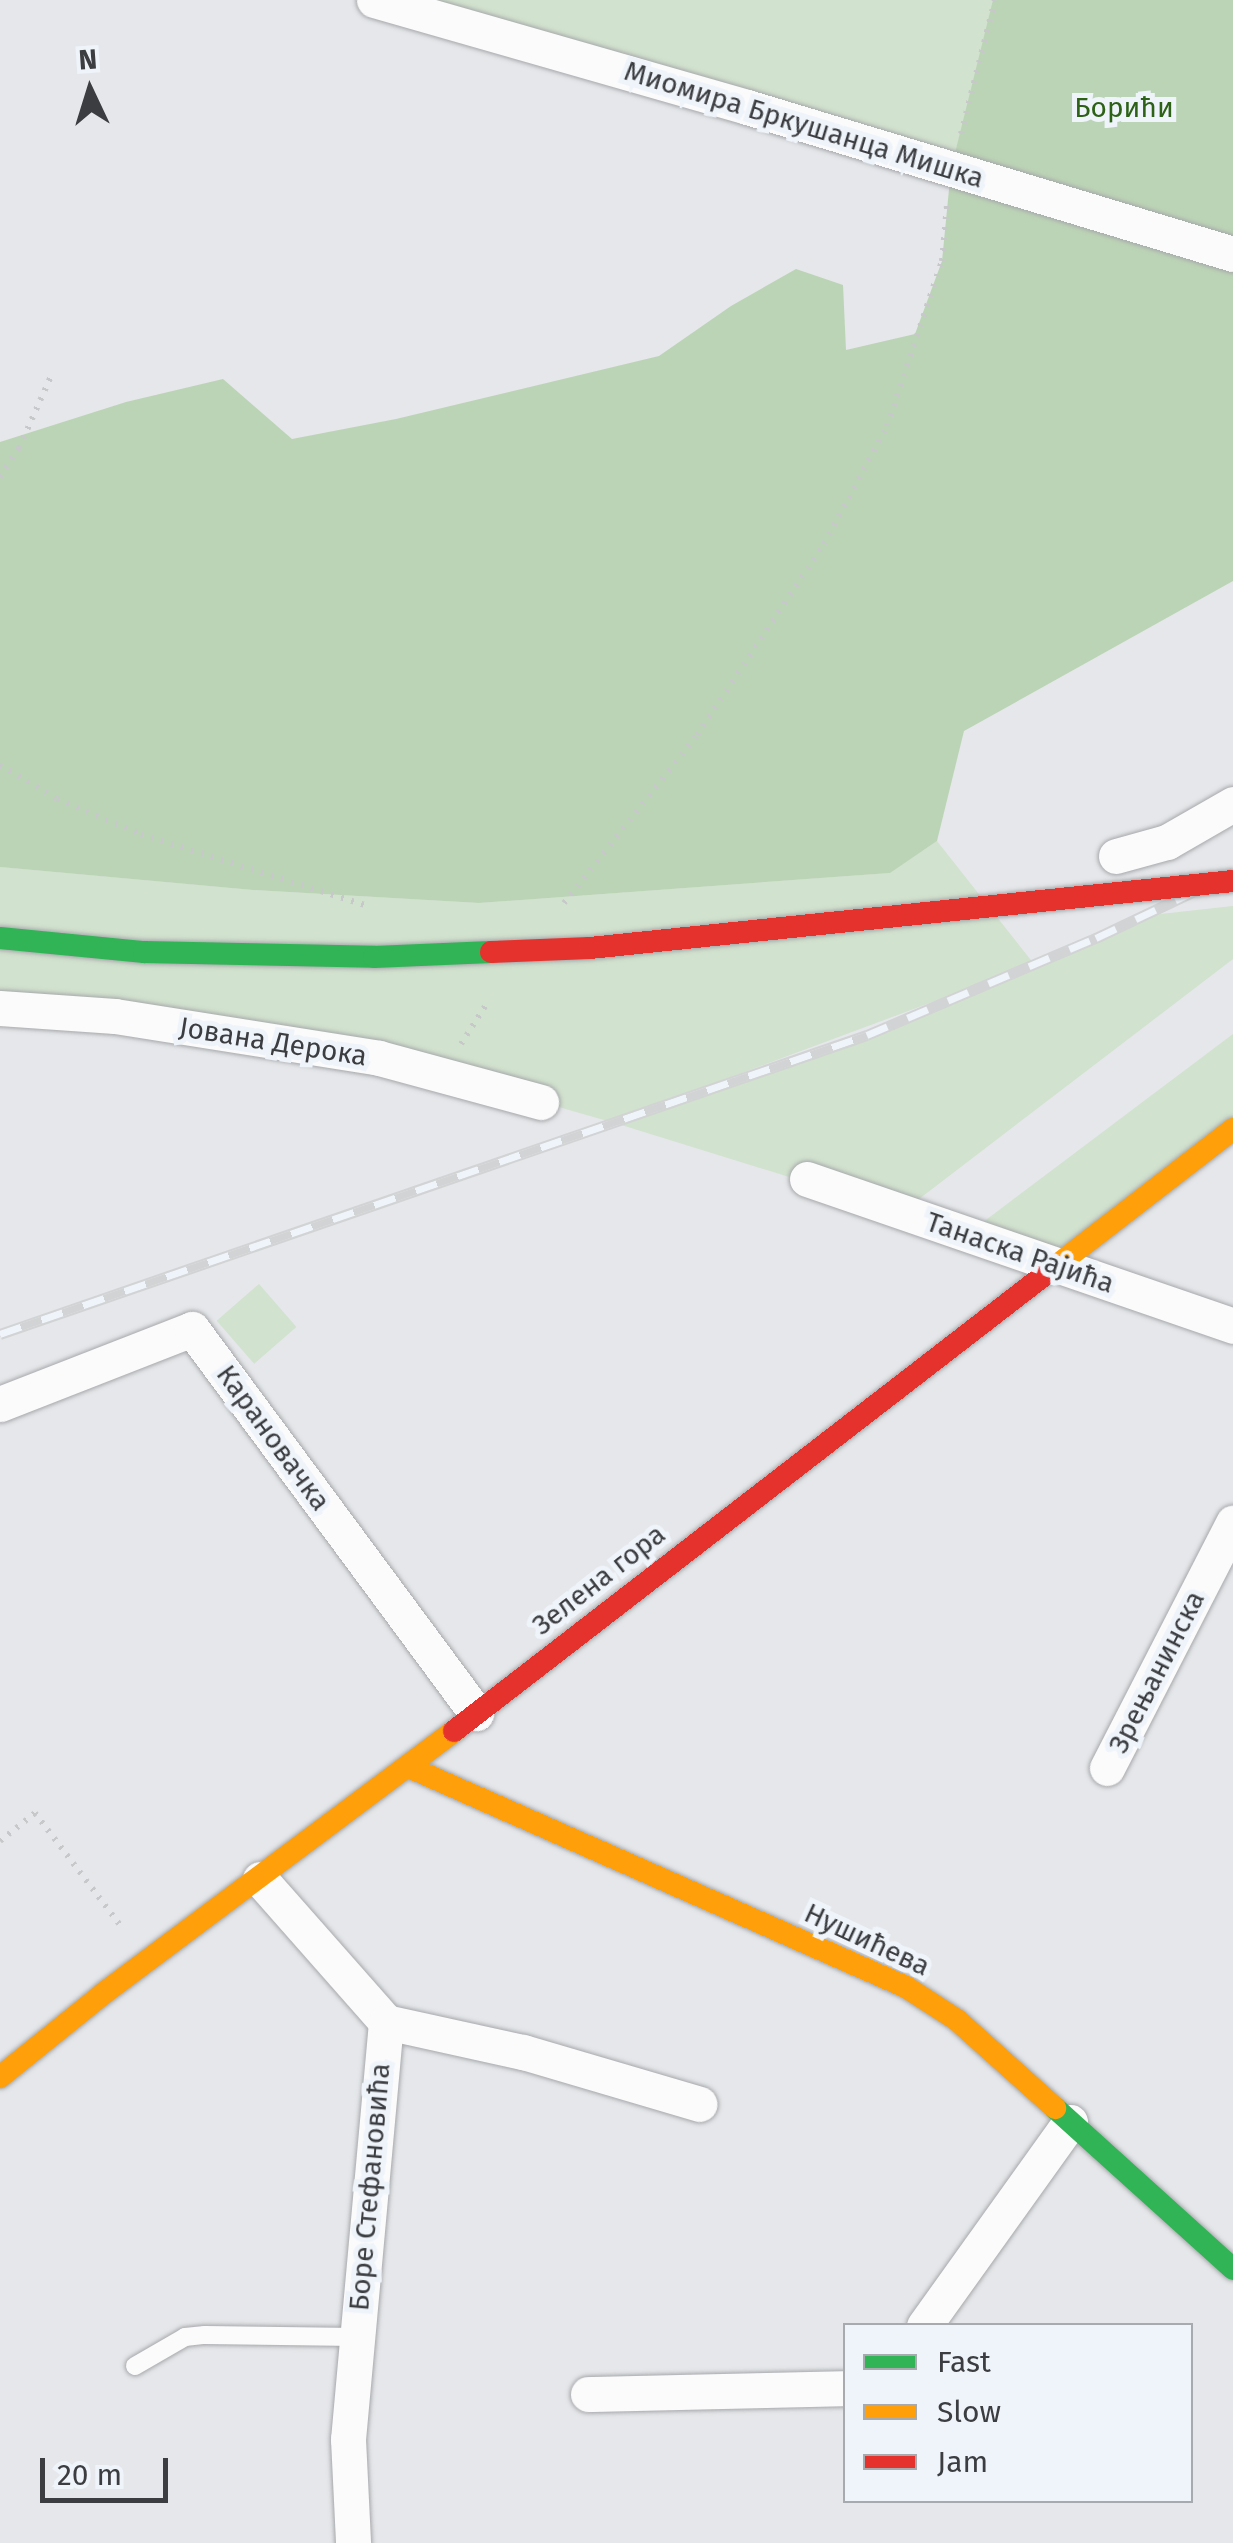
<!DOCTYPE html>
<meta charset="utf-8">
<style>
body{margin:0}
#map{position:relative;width:1233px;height:2543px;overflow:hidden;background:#e5e7ea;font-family:"Fira Sans",sans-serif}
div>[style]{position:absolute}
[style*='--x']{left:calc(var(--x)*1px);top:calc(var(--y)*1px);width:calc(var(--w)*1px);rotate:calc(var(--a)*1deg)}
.green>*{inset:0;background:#d1e2ce;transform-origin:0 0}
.forest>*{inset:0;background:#bcd4b6}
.path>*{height:6px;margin-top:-3px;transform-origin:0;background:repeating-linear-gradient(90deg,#c7c8ca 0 2.5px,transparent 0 10.5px)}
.roads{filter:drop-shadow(0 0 2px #a7a8ab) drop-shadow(0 0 2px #a7a8ab)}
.lane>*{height:18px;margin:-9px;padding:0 9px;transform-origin:9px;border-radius:9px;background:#fbfbfc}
.street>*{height:35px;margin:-17.5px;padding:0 17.5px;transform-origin:17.5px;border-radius:17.5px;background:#fbfbfc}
.fast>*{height:22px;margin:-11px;padding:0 11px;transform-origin:11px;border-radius:11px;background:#30b455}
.slow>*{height:22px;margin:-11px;padding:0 11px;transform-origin:11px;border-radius:11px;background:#ff9f0a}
.jam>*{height:22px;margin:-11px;padding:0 11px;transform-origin:11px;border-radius:11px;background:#e5322d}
.rail>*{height:11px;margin-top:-5.5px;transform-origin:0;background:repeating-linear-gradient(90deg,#eff4fb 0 22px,#d2d3d4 0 44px);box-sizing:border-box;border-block:2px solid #d2d3d4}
.bridges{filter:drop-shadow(0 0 2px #a7a8ab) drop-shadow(0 0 2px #a7a8ab)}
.fast-bridge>*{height:22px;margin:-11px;padding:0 11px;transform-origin:11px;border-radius:11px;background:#30b455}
.jam-bridge>*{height:22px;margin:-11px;padding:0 11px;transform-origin:11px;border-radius:11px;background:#e5322d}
span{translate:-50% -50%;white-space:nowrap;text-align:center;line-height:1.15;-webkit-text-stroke:10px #eff4fb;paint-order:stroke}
.park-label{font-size:28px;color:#2c6116}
.street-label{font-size:28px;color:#3b3d40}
.legend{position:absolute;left:843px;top:2323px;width:350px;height:180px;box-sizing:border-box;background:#eff4fb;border:2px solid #a7abb0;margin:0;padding:12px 18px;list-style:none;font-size:30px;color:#3b3d40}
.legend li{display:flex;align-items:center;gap:20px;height:50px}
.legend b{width:50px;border:2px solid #a7abb0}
.north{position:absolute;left:40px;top:40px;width:100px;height:100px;-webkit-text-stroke:8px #eff4fb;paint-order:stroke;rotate:356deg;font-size:28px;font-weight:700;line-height:40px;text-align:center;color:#3b3d40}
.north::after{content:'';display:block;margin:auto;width:35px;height:45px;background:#3b3d40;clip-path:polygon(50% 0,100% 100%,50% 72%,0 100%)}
.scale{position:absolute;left:40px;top:2458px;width:128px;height:45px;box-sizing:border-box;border:5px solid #3b3d40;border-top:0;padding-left:12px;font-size:30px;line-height:35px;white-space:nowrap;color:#3b3d40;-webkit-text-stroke:8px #eff4fb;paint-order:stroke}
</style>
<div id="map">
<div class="green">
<div style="clip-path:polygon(434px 0,995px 0,951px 169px)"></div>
<div style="clip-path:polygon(937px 841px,1034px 964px,1143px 916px,1233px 906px,1233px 959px,902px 1212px,615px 1123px,867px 1035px,1002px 976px,611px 1122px,541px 1102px,0 1008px,0 867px,253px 890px,479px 903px,889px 873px)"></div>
<div style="clip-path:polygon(1233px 1034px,1233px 1129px,1055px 1265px,966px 1235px)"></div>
<div style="left:259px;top:1284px;width:57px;height:56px;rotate:49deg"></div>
</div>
<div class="forest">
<div style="clip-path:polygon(993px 0,1233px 0,1233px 581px,964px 731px,937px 841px,890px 873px,479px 903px,253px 890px,0 867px,0 442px,126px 402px,223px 379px,292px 439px,396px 419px,659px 356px,731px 306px,796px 269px,843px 285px,846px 350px,915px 334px,942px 261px,951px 169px)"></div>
</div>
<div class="path">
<div style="--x:961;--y:134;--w:138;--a:-75.8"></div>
<div style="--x:0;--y:477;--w:35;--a:-57"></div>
<div style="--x:19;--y:448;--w:81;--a:-66"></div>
<div style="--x:0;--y:765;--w:66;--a:30.8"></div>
<div style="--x:57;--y:799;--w:91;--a:22.6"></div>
<div style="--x:141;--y:834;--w:241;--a:17.6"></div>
<div style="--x:564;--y:903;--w:214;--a:-51.6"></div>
<div style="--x:697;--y:735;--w:229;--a:-56.4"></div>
<div style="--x:824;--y:544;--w:134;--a:-61.9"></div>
<div style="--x:887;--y:426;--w:174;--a:-71.6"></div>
<div style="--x:942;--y:261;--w:56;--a:-84.9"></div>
<div style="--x:461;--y:1044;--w:52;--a:-57.5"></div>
<div style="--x:0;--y:1841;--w:45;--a:-38.7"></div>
<div style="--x:35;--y:1813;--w:146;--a:52.8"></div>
</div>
<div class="roads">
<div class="lane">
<div style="--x:135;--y:2366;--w:58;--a:-30.1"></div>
<div style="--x:185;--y:2337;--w:20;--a:-6"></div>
<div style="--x:205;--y:2335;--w:151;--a:0.8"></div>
</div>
<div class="street">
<div style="--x:374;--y:0;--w:388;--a:16"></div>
<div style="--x:747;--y:107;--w:508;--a:16.83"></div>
<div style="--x:1116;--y:856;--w:53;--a:-15.4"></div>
<div style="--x:1167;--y:842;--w:76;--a:-29.9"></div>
<div style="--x:0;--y:1008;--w:115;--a:4"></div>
<div style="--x:115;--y:1016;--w:267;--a:9"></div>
<div style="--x:379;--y:1058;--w:168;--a:15.2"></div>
<div style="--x:807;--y:1179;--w:451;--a:19"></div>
<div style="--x:0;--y:1404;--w:206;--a:-21.3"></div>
<div style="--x:192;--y:1329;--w:478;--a:53.5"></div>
<div style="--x:1107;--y:1768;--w:276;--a:-62.8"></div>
<div style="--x:260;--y:1879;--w:191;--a:48.6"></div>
<div style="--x:386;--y:2022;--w:419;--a:95.2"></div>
<div style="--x:348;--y:2439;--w:104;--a:87.2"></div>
<div style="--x:386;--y:2022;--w:140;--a:12.4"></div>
<div style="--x:523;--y:2052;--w:184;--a:16.4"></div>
<div style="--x:924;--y:2326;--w:251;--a:-54.4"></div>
<div style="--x:588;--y:2394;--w:258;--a:-1.3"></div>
</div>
<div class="fast">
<div style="--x:1055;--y:2108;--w:240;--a:42.1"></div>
</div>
<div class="slow">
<div style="--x:1056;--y:1266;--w:224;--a:-37.7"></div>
<div style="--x:411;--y:1768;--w:541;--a:23.87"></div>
<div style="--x:906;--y:1987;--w:61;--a:32.9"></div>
<div style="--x:957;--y:2020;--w:132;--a:41.9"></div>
<div style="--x:0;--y:2077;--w:134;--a:-38.9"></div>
<div style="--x:104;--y:1993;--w:437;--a:-36.8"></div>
</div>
<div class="jam">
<div style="--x:454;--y:1731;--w:761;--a:-37.68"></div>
</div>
</div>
<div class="rail">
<div style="--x:0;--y:1334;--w:917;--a:-19.03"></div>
<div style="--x:867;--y:1035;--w:249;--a:-23"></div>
<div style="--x:1096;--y:938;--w:152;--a:-25.4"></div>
</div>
<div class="bridges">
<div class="fast-bridge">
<div style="--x:0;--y:938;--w:145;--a:5.6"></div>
<div style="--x:144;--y:952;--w:230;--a:1.2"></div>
<div style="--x:374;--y:957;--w:117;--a:-2.4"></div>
</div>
<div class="jam-bridge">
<div style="--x:491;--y:952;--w:99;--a:-2.3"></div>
<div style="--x:590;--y:948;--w:646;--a:-5.95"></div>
</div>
</div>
<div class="park-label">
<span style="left:1124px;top:108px">Борићи</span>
</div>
<div class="street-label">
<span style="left:804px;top:125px;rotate:17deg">Миомира Бркушанца Мишка</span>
<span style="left:273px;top:1042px;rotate:9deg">Јована Дерока</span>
<span style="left:1020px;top:1253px;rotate:19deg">Танаска Рајића</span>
<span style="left:273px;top:1438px;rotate:54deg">Карановачка</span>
<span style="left:599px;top:1580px;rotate:-38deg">Зелена гора</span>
<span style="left:1157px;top:1672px;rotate:-63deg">Зрењанинска</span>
<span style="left:867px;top:1940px;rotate:25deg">Нушићева</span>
<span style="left:370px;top:2187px;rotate:-85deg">Боре Стефановића</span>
</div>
<ul class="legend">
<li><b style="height:12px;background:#30b455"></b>Fast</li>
<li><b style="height:12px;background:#ff9f0a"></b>Slow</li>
<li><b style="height:12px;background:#e5322d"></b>Jam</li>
</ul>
<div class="north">N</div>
<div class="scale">20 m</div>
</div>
